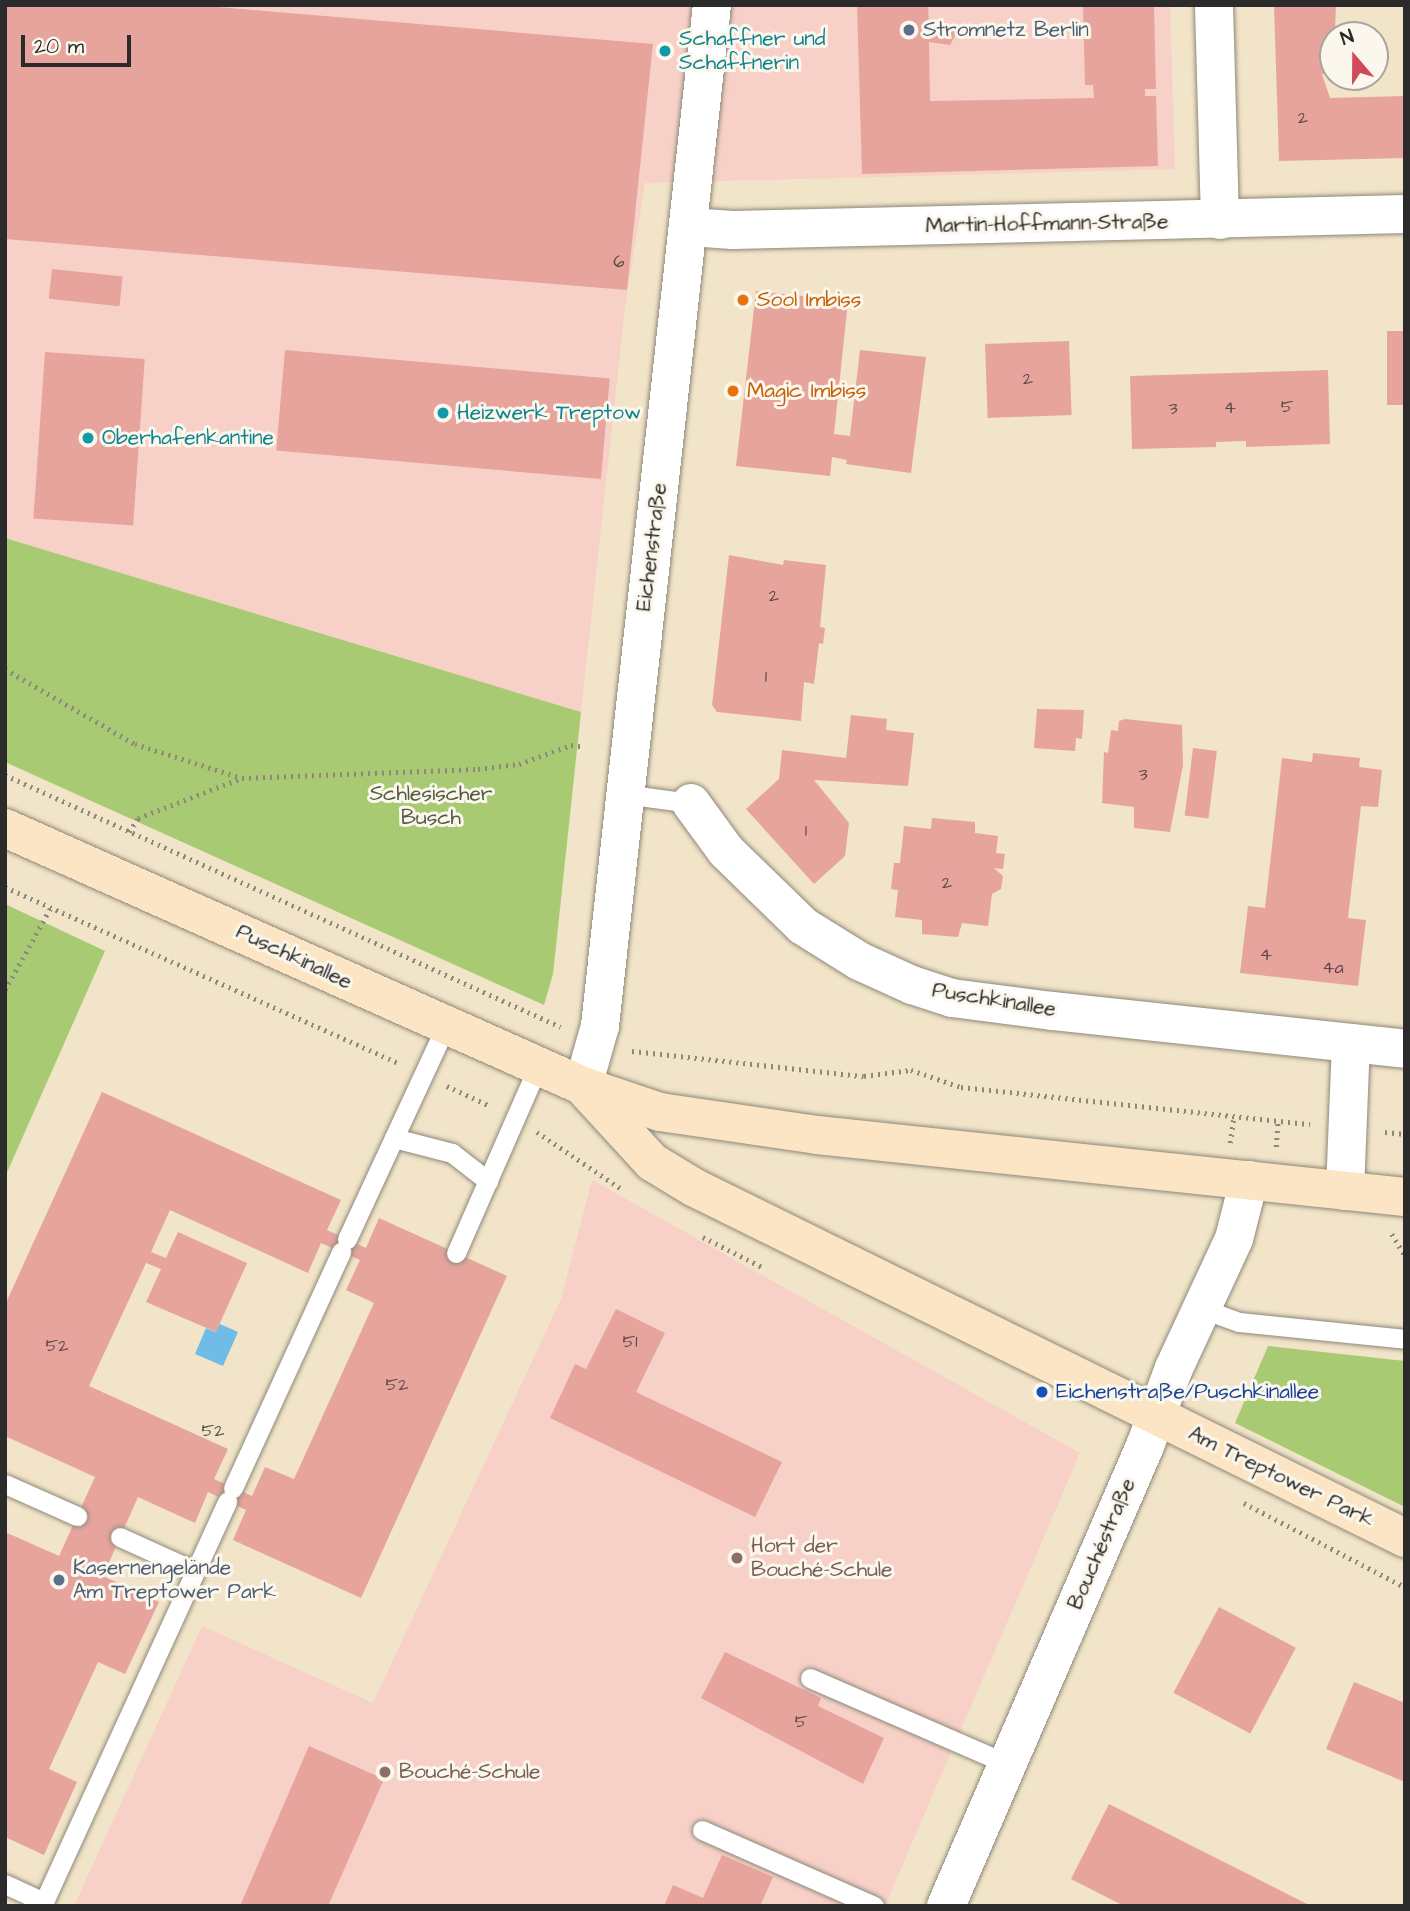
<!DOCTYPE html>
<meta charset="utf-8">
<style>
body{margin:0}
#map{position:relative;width:1410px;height:1911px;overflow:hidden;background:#f1e4c8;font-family:"Architects Daughter",sans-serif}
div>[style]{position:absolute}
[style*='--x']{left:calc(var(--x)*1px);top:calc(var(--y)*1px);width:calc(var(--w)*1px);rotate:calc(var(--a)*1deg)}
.built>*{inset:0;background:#f7d1c7}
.green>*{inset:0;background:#a8ca72}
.water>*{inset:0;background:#70bce9}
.building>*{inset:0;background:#e6a49d;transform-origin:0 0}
.path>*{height:4.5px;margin-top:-2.25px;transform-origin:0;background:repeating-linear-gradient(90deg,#8e887a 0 2px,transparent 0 7px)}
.roads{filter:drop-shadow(0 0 2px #8e887a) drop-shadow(0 0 2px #8e887a)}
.service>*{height:19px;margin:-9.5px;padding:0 9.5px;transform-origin:9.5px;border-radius:9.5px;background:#fff}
.minor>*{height:38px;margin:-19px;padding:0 19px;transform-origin:19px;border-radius:19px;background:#fff}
.secondary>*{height:38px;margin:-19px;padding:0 19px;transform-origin:19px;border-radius:19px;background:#fce5c4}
.dots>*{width:19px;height:19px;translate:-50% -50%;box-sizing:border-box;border:4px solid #fbf7ec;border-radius:50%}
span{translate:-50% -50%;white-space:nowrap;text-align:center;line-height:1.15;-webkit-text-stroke:6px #fbf7ec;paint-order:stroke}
.number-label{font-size:18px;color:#5a4948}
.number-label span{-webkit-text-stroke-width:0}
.service-label{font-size:21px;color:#4e5e75}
.left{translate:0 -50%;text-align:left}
.culture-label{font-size:21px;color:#0d838f}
.street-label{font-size:21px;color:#2b2b2b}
.food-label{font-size:21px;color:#c56008}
.park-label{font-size:21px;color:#505b40}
.transit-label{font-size:21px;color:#164399}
.education-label{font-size:21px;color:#785e54}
.frame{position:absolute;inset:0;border:7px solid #2b2b2b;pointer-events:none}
.north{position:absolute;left:1319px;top:21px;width:70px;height:70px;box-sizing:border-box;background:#fbf7ec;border:2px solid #a8a59f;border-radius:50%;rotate:340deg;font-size:19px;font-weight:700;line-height:28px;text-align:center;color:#2b2b2b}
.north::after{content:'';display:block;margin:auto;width:24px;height:32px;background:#d1495b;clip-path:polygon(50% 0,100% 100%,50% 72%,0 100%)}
.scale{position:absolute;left:21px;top:35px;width:110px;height:32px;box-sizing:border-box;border:4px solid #2b2b2b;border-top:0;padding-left:9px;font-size:21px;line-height:24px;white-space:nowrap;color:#2b2b2b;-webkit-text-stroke:5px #fbf7ec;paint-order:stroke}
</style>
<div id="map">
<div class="built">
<div style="clip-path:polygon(5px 5px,1170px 5px,1175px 169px,645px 183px,625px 308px,581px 712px,5px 538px)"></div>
<div style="clip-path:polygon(592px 1180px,1080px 1453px,885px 1906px,74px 1906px,202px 1626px,373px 1703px,561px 1299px)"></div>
</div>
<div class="green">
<div style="clip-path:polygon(5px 538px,581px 712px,553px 974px,544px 1005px,5px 762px)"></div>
<div style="clip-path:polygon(5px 904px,105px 951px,5px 1177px)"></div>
<div style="clip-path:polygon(1268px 1346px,1405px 1361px,1405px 1507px,1235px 1423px)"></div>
</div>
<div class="water">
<div style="clip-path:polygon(220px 1324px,238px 1332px,223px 1366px,195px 1354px,206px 1328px,215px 1332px)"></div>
</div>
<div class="building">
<div style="clip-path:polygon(5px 5px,194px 5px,653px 44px,627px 290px,5px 239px)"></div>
<div style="clip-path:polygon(857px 5px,928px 5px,929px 26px,942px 20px,954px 27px,956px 34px,950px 45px,929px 42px,930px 101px,1094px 98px,1093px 85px,1085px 85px,1083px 5px,1154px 5px,1156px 89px,1145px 89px,1145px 96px,1156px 96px,1158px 166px,862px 174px)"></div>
<div style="clip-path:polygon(1274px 5px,1336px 5px,1333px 74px,1322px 74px,1330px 98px,1405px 96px,1405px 158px,1279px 161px)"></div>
<div style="left:52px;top:269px;width:71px;height:30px;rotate:6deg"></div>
<div style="clip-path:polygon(756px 291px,848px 301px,834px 434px,850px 436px,860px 350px,926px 357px,911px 473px,846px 464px,847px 460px,832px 457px,830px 476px,736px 466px)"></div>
<div style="left:1405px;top:331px;width:74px;height:18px;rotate:90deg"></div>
<div style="left:1069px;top:341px;width:74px;height:84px;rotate:88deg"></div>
<div style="left:285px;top:350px;width:326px;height:101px;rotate:5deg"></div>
<div style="left:45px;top:352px;width:100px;height:167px;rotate:4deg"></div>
<div style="clip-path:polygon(1328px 370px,1330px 444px,1246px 447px,1246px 441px,1216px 442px,1216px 447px,1132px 449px,1130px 376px)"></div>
<div style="clip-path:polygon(729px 555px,783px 565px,784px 560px,826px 565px,820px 627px,825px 628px,823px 644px,819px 643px,814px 684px,804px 682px,801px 721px,717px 712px,712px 705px)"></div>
<div style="clip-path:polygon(1037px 709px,1084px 710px,1082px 739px,1076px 738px,1075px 751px,1034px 748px)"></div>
<div style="clip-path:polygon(851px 715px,887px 719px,886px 730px,914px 733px,908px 786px,814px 780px,849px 823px,845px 856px,814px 884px,746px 809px,779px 779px,782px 750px,846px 758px)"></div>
<div style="clip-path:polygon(1125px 719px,1182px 725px,1183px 765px,1170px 832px,1134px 828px,1134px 807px,1102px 803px,1104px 752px,1108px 753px,1111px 730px,1118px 731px,1119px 721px)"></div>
<div style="left:1193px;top:748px;width:24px;height:68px;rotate:7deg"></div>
<div style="clip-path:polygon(1313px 753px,1360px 758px,1359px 767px,1382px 770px,1378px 807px,1361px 806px,1348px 918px,1366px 920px,1358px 986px,1240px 973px,1248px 906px,1265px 908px,1282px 758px,1312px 762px)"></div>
<div style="clip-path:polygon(932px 818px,975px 822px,975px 833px,998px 836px,996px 853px,1005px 854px,1003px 869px,994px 868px,1003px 876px,1001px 889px,992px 894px,988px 926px,962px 923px,958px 937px,922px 934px,922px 920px,895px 917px,898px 890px,891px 889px,894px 863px,900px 863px,904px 826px,931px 829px)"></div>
<div style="clip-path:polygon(evenodd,102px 1092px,341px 1200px,327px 1230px,366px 1248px,379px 1218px,507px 1276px,361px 1598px,233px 1540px,246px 1510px,208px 1492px,195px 1523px,138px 1497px,103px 1576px,159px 1602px,125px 1674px,98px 1662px,49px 1769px,77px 1782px,44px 1855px,5px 1837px,5px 1532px,59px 1556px,95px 1477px,5px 1436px,5px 1305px,102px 1092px,170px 1210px,308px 1273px,321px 1243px,360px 1260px,346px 1290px,374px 1303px,294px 1479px,265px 1467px,252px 1496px,214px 1479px,228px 1449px,89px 1386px,146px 1263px,161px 1269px,146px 1302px,216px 1332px,247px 1263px,178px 1232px,166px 1258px,151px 1252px,170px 1210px)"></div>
<div style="clip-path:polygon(616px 1309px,665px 1333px,636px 1392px,782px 1462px,755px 1517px,550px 1418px,575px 1364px,586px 1369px)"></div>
<div style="left:1219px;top:1607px;width:87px;height:97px;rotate:28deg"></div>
<div style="clip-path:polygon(725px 1652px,821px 1698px,818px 1706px,884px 1738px,863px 1784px,701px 1698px)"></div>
<div style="clip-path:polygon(1354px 1682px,1405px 1703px,1405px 1782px,1326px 1749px)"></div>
<div style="clip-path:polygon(309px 1746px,384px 1779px,328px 1906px,240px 1906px)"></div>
<div style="clip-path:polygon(1109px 1804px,1311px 1906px,1124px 1906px,1071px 1879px)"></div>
<div style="clip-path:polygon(722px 1855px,773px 1877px,760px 1906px,664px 1906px,673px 1885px,703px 1898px)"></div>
</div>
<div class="path">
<div style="--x:5;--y:669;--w:150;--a:30"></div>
<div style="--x:135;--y:744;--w:112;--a:17.6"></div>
<div style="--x:242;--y:778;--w:236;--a:-2.2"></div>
<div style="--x:478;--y:769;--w:41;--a:-7"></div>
<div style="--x:519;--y:764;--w:55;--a:-20.1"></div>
<div style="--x:571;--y:745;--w:14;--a:8"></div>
<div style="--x:5;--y:775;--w:610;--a:24.38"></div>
<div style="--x:129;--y:832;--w:17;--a:-57"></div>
<div style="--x:138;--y:818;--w:111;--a:-21"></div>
<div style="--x:5;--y:887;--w:431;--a:24.1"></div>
<div style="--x:5;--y:990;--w:95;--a:-61"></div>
<div style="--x:632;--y:1051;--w:233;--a:6.2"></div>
<div style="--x:864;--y:1076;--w:47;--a:-7.3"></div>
<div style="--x:911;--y:1070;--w:53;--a:18.8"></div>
<div style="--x:961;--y:1087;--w:351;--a:6.1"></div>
<div style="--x:447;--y:1086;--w:47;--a:24.9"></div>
<div style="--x:537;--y:1132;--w:104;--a:34"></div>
<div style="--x:1385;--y:1132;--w:20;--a:6"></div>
<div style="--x:1230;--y:1143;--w:27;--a:-82"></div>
<div style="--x:1276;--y:1147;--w:26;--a:-86"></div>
<div style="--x:1392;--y:1234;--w:26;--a:59"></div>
<div style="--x:703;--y:1237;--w:68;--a:26.9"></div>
<div style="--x:1244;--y:1503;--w:182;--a:27.6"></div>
</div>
<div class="roads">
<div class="service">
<div style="--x:624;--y:794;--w:68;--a:7.7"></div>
<div style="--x:394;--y:1138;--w:60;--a:14.5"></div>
<div style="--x:452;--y:1153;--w:46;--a:37.9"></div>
<div style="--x:347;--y:1239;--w:235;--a:-65.1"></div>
<div style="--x:456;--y:1253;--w:204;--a:-66.3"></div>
<div style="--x:1203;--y:1309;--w:38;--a:20"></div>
<div style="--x:1239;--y:1322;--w:167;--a:5.8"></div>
<div style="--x:5;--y:1484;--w:79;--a:24"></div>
<div style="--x:233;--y:1488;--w:260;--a:-65.4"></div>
<div style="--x:120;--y:1537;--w:82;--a:24.4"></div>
<div style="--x:810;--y:1678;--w:216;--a:23.5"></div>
<div style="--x:702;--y:1830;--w:188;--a:23.8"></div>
<div style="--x:5;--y:1884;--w:43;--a:24.8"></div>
<div style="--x:42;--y:1906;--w:445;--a:-65.4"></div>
</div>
<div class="minor">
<div style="--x:1214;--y:5;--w:215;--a:88.4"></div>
<div style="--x:689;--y:227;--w:44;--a:3.9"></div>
<div style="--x:733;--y:230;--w:672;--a:-1.36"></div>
<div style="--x:691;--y:803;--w:59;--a:53.9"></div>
<div style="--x:726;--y:851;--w:107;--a:44.2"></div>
<div style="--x:803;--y:926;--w:66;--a:32"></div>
<div style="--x:859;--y:961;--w:58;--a:24.4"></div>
<div style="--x:912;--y:985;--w:42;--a:18"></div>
<div style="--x:952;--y:998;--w:101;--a:7.4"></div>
<div style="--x:1052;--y:1011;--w:355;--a:6.1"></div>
<div style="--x:583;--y:1086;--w:62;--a:-74.2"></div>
<div style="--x:600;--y:1026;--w:1027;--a:-83.74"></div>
<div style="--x:1345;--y:1191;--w:148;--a:-87.7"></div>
<div style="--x:946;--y:1906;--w:501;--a:-66.61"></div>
<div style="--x:1145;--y:1446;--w:83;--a:-69.6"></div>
<div style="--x:1174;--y:1368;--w:142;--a:-65.1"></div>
<div style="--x:1234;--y:1239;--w:61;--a:-75.7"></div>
</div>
<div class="secondary">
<div style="--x:5;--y:828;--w:633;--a:24.05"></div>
<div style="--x:583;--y:1086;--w:81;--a:18.7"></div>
<div style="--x:660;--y:1112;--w:159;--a:8.3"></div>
<div style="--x:817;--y:1135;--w:591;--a:6.02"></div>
<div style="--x:586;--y:1090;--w:98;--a:47.5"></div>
<div style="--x:652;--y:1162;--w:50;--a:31.2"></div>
<div style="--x:695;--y:1188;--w:792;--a:26.24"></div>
</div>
</div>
<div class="dots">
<div style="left:909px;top:30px;background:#5c6f8a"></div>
<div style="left:665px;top:51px;background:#0f9aa8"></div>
<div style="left:743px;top:300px;background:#e8710a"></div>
<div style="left:733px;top:391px;background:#e8710a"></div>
<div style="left:443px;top:413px;background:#0f9aa8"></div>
<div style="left:88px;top:438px;background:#0f9aa8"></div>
<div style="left:1042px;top:1392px;background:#1a4fb4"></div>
<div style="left:737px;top:1558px;background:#8d6e63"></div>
<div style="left:59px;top:1580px;background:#5c6f8a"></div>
<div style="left:385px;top:1772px;background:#8d6e63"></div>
</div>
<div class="number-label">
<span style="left:1303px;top:118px">2</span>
<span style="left:619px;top:262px">6</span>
<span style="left:1028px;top:379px">2</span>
<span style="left:1287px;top:407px">5</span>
<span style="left:1230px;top:408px">4</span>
<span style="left:1173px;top:409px">3</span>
<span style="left:774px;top:596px">2</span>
<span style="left:766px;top:677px">1</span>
<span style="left:1143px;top:775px">3</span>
<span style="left:806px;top:831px">1</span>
<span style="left:947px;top:883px">2</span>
<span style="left:1266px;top:955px">4</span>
<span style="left:1333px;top:968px">4a</span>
<span style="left:630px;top:1342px">51</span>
<span style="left:57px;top:1346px">52</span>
<span style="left:397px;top:1385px">52</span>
<span style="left:213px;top:1431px">52</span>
<span style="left:801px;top:1722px">5</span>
</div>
<div class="service-label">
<span class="left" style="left:923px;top:30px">Stromnetz Berlin</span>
<span class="left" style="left:73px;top:1580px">Kasernengelände<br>Am Treptower Park</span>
</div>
<div class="culture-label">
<span class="left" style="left:679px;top:51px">Schaffner und<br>Schaffnerin</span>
<span class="left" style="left:457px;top:413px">Heizwerk Treptow</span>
<span class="left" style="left:102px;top:438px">Oberhafenkantine</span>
</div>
<div class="street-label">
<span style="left:1047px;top:224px;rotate:-1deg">Martin-Hoffmann-Straße</span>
<span style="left:652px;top:547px;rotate:-83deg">Eichenstraße</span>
<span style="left:294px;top:957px;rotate:25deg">Puschkinallee</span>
<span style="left:994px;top:1000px;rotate:9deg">Puschkinallee</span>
<span style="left:1281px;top:1477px;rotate:26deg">Am Treptower Park</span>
<span style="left:1102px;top:1544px;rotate:-67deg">Bouchéstraße</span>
</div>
<div class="food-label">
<span class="left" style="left:757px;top:300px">Sool Imbiss</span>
<span class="left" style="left:747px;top:391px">Magic Imbiss</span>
</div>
<div class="park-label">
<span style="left:431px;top:806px">Schlesischer<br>Busch</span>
</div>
<div class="transit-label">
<span class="left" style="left:1056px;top:1392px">Eichenstraße/Puschkinallee</span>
</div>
<div class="education-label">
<span class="left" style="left:751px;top:1558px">Hort der<br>Bouché-Schule</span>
<span class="left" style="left:399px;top:1772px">Bouché-Schule</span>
</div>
<div class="frame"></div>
<div class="north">N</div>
<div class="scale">20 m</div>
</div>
